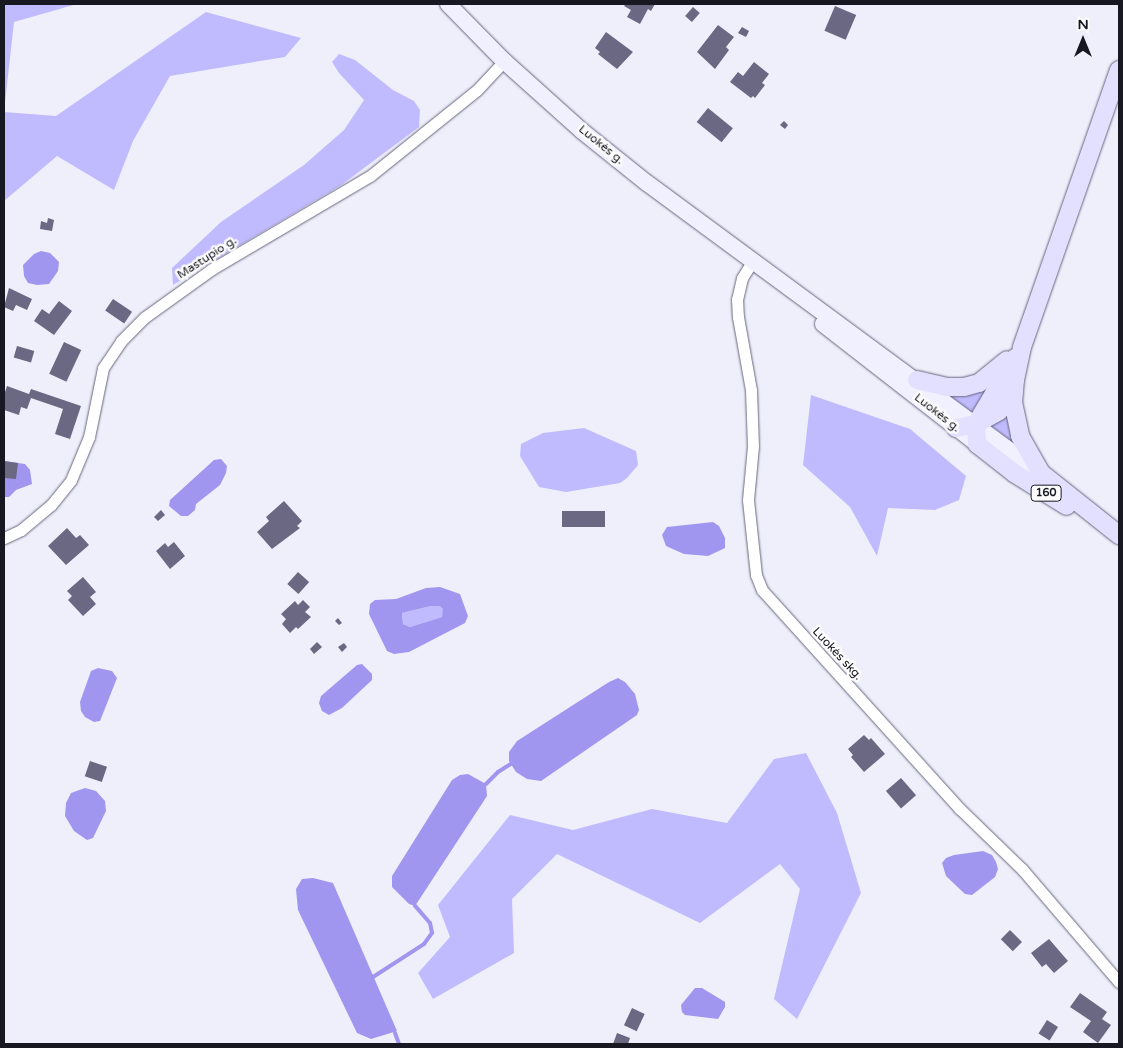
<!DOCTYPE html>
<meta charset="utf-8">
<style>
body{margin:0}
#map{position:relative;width:1123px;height:1048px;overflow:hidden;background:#efeffb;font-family:"Varela Round",sans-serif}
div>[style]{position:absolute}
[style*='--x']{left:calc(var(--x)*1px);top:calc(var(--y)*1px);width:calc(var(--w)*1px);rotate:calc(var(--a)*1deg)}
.green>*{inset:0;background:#c0bbfe}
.water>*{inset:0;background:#a096f0}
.stream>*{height:4px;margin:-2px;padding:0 2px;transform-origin:2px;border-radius:2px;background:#a096f0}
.building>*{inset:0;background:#6a6882;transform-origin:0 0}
.roads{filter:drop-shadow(0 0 1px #67657f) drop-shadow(0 0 1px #67657f)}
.minor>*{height:11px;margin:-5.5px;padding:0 5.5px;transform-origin:5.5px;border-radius:5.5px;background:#fff}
.secondary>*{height:16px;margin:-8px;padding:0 8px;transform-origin:8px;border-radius:8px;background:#f1f0fe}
.primary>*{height:18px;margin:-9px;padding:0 9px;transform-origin:9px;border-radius:9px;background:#e2e0fe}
span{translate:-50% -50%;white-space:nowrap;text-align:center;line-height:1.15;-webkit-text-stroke:5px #fdfdfd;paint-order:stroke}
.shield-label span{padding:1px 4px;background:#fdfdfd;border:1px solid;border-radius:4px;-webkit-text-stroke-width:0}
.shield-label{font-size:11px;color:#181822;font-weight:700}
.street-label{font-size:12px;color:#181822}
.frame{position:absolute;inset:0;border:5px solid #181822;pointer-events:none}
.north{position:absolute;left:1058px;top:15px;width:50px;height:50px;-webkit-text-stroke:4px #fdfdfd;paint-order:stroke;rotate:0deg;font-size:14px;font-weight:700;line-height:20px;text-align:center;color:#181822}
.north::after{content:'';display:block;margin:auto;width:18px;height:22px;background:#181822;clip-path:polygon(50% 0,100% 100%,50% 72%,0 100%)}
</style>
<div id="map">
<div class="green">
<div style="clip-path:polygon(4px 4px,77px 4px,14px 22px,4px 112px,56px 116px,206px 12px,301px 38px,285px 57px,170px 76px,133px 141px,114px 190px,57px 156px,4px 201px)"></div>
<div style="clip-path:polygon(339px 54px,355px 60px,393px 90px,414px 101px,420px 110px,419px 127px,340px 186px,173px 285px,172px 268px,221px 222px,304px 165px,344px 130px,364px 100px,339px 73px,332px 62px)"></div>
<div style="clip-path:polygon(993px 382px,974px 415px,945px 392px)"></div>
<div style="clip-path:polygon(811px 395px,910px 429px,966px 476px,959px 500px,935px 510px,888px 508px,877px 556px,850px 507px,803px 465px)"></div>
<div style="clip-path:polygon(1009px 410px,1017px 446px,990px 425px)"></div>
<div style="clip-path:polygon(584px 428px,636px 451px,638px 465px,627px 478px,620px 483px,566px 492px,539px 487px,520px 456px,521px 444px,543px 433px)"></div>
<div style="clip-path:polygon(431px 606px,440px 606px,444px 609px,442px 617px,410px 627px,403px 624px,402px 613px)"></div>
<div style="clip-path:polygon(806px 753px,837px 813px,861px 893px,797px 1019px,774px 999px,800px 889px,780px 864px,700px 923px,557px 854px,512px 899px,514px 953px,433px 999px,418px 973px,450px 937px,438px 905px,510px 815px,573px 830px,652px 809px,727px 823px,774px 759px)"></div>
</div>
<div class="water">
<div style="clip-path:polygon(41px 251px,50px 253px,59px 262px,58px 271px,49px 284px,37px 285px,28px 283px,24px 276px,23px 265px,34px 254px)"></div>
<div style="clip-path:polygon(221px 459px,227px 466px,226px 473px,220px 485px,196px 504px,195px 510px,188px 516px,181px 516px,169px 506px,170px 500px,214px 460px)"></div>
<div style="clip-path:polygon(4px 461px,25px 464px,30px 470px,32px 484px,16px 490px,9px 497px,4px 497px)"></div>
<div style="clip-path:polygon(713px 522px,719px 526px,725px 538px,725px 548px,708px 556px,684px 554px,666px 546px,662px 535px,667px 527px)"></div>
<div style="clip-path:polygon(evenodd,440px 587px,460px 594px,468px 616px,465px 623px,409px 652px,394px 654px,387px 651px,369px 614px,370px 604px,375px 600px,396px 599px,426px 588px,440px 587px,431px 606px,440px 606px,443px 609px,442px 617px,410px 627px,403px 624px,402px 613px,431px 606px)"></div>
<div style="clip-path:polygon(362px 664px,372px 674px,372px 680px,342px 708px,329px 715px,322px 711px,319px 703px,321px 696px,357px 665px)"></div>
<div style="clip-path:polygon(98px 668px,112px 671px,117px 678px,100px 721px,94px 722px,85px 717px,81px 711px,80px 702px,91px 671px)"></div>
<div style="clip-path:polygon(618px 678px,625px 682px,635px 694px,639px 710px,637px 715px,541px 781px,527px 779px,516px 772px,509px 761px,509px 752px,517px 741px,609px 682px)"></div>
<div style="clip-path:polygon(468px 774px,486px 784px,487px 796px,415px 906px,409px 904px,392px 887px,392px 876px,452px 780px,460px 775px)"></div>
<div style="clip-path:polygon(85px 788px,96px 791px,105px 801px,106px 811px,93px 838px,87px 840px,74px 831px,65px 816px,66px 803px,71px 793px)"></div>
<div style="clip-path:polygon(983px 851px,992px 855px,996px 862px,998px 869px,995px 877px,972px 895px,965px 894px,946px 876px,942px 863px,946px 858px,954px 855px)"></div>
<div style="clip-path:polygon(313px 878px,333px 883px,397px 1031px,371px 1039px,357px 1033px,298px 910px,296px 889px,302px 879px)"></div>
<div style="clip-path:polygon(695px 988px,702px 988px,725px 1002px,725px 1007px,718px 1019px,685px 1015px,682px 1012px,681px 1005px)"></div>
</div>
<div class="stream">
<div style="--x:486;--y:784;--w:17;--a:-45"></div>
<div style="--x:498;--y:772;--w:15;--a:-32"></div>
<div style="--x:373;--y:977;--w:61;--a:-32.9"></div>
<div style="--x:424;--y:944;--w:14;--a:-54"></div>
<div style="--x:432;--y:933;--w:10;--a:-101"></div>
<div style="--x:430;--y:923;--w:23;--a:-131"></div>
<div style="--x:395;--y:1033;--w:12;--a:70"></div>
</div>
<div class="building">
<div style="clip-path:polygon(626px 4px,655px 4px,651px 11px,648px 9px,640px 24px,627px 17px,631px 10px,624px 6px)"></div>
<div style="left:835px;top:6px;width:23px;height:27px;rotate:23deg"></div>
<div style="left:693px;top:7px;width:9px;height:12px;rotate:41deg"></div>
<div style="clip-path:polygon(718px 25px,734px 37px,726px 47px,729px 50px,715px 69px,697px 52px)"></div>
<div style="clip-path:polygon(742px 27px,749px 31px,746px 37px,738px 33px)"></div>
<div style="clip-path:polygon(606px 32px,633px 52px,617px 69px,598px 54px,600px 52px,595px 48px)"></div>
<div style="clip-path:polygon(754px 62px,769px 74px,762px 83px,765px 85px,755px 98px,753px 96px,751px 98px,730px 82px,738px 72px,743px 76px)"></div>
<div style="left:708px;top:108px;width:32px;height:18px;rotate:39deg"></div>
<div style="clip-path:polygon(784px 121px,788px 125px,785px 129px,780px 125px)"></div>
<div style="clip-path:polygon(48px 218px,54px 220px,52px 231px,40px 229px,41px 221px,47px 223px)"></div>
<div style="clip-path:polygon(9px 288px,32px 299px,27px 310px,16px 305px,13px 311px,4px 307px)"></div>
<div style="left:113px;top:299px;width:23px;height:14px;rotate:34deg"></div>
<div style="clip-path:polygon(59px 301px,72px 311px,54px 335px,34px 321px,42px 309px,49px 314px)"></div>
<div style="left:64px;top:342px;width:19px;height:35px;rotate:25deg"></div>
<div style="left:17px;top:346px;width:18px;height:12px;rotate:16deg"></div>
<div style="clip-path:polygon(7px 386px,29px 394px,31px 389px,81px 406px,70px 439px,55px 434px,63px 409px,31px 398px,27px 409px,21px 407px,19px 415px,4px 410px,4px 395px)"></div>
<div style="clip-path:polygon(4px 461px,18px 463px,16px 479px,4px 478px)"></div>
<div style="clip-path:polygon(284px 501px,302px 521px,297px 526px,300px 528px,272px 549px,257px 532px,269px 521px,266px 517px)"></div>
<div style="clip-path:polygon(161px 510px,165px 515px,158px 521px,154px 517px)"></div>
<div style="left:605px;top:511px;width:16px;height:43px;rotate:90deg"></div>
<div style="clip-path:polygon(67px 528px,76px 538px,80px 535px,89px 545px,66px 565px,48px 546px)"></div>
<div style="clip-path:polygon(174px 542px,185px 556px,170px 569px,156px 551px,165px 543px,168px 547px)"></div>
<div style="left:298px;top:572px;width:15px;height:16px;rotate:42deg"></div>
<div style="clip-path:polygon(83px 577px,96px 592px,90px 597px,96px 604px,83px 616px,68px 600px,72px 596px,67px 591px)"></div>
<div style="clip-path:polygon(303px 600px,310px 607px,305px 612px,311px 617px,298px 629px,296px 627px,290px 633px,282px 624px,286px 619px,281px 614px,295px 601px,298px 605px)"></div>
<div style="clip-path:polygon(338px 618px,342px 623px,339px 625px,335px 621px)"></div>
<div style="clip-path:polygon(317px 642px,322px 647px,314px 654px,310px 649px)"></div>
<div style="clip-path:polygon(344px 643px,347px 647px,342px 652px,338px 647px)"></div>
<div style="clip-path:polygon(864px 735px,869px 740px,871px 738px,885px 754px,864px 772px,851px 757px,853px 755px,848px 749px)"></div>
<div style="left:90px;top:761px;width:18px;height:16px;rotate:19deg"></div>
<div style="left:901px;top:778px;width:23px;height:20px;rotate:49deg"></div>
<div style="left:1010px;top:930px;width:17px;height:13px;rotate:45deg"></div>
<div style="clip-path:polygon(1049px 939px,1068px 961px,1054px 973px,1046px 964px,1042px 967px,1031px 953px)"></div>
<div style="clip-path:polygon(1080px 993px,1107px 1012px,1102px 1019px,1111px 1025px,1098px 1043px,1083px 1032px,1091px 1021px,1070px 1007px)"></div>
<div style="left:632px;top:1008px;width:14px;height:19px;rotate:25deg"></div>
<div style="left:1047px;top:1020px;width:13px;height:16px;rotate:32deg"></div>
<div style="clip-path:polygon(617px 1033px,630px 1038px,628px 1044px,613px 1044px)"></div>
</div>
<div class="roads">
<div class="minor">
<div style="--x:752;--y:262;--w:19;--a:122"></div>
<div style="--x:742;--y:278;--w:22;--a:103"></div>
<div style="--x:737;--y:299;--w:18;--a:87"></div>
<div style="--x:738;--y:317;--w:74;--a:79.9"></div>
<div style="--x:751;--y:390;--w:56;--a:88"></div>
<div style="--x:753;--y:446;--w:54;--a:95.3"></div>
<div style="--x:748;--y:500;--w:75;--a:83.9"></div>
<div style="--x:756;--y:575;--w:16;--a:68"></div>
<div style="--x:762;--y:590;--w:295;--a:47.9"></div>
<div style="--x:960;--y:809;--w:86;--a:44.1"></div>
<div style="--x:1022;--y:869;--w:149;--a:49.4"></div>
<div style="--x:4;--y:538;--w:19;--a:-25"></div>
<div style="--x:21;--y:530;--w:39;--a:-40"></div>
<div style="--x:51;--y:505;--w:32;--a:-51"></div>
<div style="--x:71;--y:480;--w:47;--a:-67.3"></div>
<div style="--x:89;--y:437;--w:70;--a:-78.5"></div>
<div style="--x:103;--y:368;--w:32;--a:-56"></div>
<div style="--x:121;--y:341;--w:34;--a:-45"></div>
<div style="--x:145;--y:317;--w:82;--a:-35.6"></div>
<div style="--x:212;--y:269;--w:183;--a:-30.5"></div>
<div style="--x:370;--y:176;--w:137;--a:-38.8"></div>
<div style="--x:477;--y:90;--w:40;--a:-47"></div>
</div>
<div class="secondary">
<div style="--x:448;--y:4;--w:80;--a:45.5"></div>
<div style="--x:504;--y:61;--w:105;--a:41.9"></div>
<div style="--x:582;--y:131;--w:83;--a:38.7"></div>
<div style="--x:647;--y:183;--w:489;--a:36.4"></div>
<div style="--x:823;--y:324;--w:195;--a:37.9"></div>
</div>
<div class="primary">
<div style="--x:1119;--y:70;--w:293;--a:109.3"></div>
<div style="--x:1022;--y:347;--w:34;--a:102"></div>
<div style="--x:1015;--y:380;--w:22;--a:95"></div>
<div style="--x:1013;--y:402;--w:35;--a:78"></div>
<div style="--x:1020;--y:436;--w:43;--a:60.4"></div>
<div style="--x:1041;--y:473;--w:100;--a:38.5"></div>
<div style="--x:1015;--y:358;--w:77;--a:120.6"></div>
<div style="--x:976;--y:424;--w:20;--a:87"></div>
<div style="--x:977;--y:444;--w:47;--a:38.1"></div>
<div style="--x:1014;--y:473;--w:62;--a:31.9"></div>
<div style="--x:917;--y:380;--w:31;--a:13"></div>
<div style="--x:947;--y:387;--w:17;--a:0"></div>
<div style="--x:964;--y:387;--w:16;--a:-15"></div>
<div style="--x:979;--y:383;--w:36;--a:-39"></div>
<div style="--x:956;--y:428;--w:20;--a:-11"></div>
<div style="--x:976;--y:424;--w:26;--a:-29"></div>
<div style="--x:999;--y:411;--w:27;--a:-62"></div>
</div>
</div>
<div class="shield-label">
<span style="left:1046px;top:493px">160</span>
</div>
<div class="street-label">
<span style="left:601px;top:145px;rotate:39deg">Luokės g.</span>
<span style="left:207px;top:258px;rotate:-33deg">Mastupio g.</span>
<span style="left:937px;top:413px;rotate:38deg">Luokės g.</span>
<span style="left:837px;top:654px;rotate:47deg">Luokės skg.</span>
</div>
<div class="frame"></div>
<div class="north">N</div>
</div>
